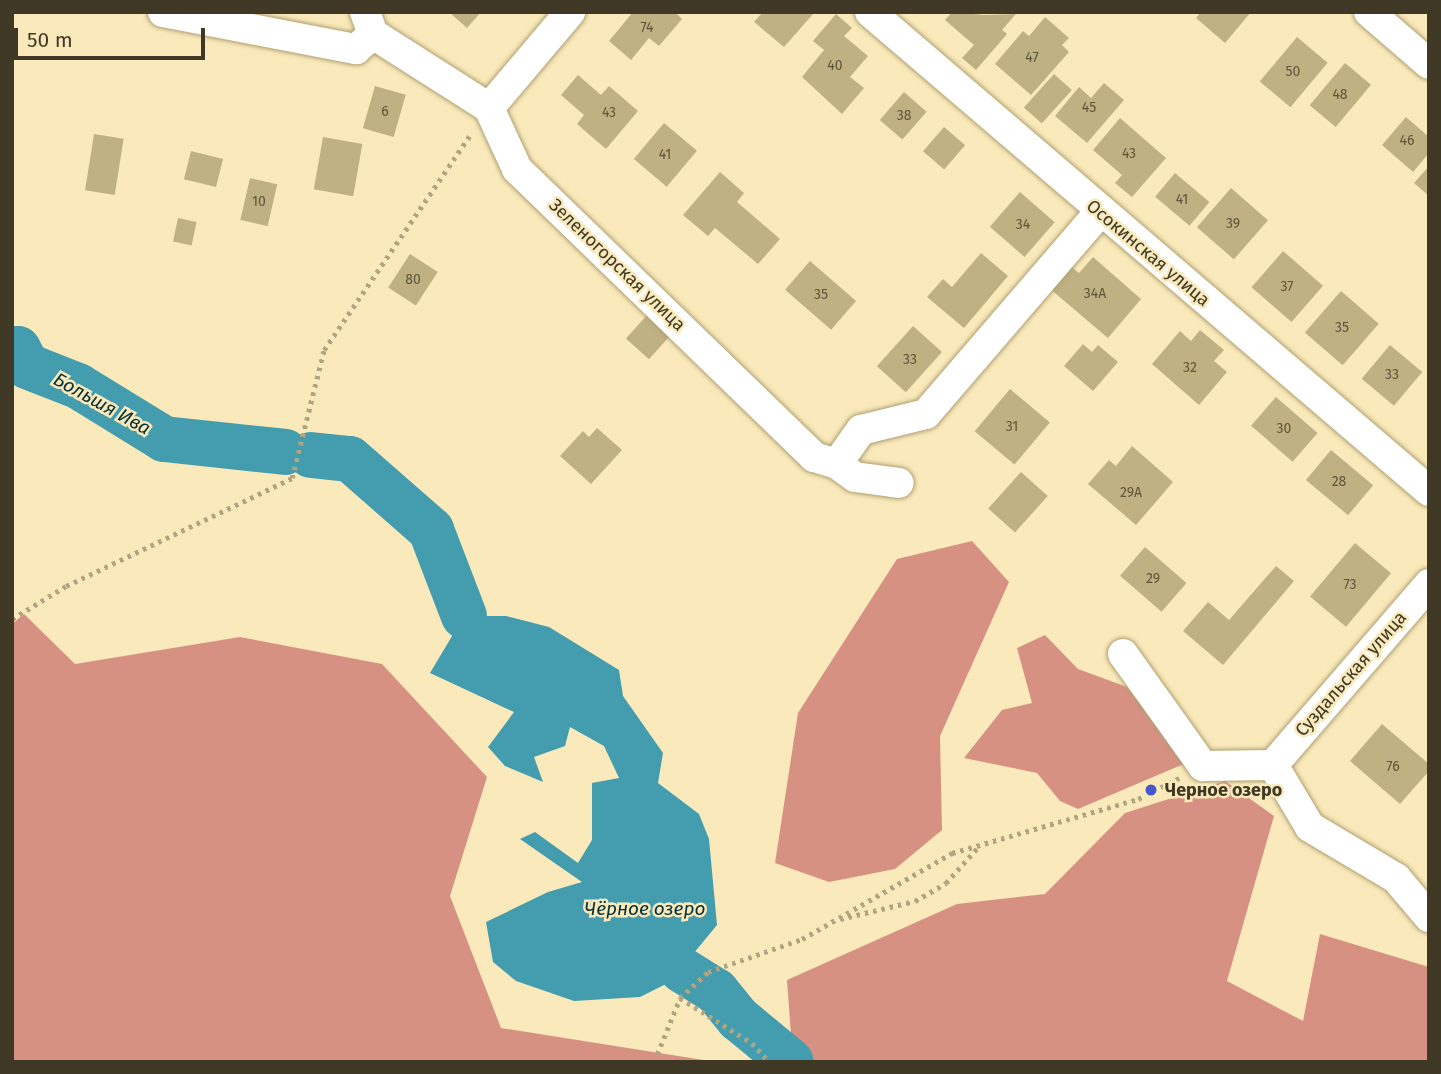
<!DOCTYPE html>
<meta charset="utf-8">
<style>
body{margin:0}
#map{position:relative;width:1441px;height:1074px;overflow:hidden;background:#faeabb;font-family:"Fira Sans",sans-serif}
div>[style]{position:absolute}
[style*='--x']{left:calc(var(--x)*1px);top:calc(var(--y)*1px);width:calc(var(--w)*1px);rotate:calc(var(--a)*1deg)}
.forest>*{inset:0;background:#d79183}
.water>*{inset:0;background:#439dae}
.river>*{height:46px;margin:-23px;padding:0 23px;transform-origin:23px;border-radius:23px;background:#439dae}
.building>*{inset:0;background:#c0b183;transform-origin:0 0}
.path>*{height:4.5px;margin-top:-2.25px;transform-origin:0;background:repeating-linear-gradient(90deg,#b1a581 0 3.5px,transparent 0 8.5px)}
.roads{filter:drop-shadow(0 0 2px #afa073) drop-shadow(0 0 2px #afa073)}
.minor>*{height:30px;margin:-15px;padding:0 15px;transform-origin:15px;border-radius:15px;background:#fff}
.dots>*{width:19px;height:19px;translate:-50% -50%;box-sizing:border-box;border:4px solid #faeabb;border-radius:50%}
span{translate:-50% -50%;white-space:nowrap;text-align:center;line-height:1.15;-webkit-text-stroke:5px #faeabb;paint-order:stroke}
.number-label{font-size:14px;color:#5e563c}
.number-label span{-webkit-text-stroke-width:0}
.street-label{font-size:18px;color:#3e3825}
.poi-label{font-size:18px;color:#3e3825;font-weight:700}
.left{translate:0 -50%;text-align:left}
.water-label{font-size:19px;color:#043138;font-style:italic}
.frame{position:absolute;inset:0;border:14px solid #3e3825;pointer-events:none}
.scale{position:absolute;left:14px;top:28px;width:191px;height:32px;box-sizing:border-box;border:4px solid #3e3825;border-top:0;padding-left:9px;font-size:21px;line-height:24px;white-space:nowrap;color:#3e3825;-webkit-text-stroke:5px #faeabb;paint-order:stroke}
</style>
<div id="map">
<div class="forest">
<div style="clip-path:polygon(972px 541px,1009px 582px,940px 736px,942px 830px,895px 869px,829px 882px,775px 863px,798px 713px,897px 559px)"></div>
<div style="clip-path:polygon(24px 614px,75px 664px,240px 637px,382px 664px,487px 777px,450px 896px,501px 1028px,716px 1062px,12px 1062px,12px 624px)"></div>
<div style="clip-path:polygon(1045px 635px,1078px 669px,1127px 687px,1186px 763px,1078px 809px,1060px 801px,1037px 773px,964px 758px,1002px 710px,1032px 703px,1017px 648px)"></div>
<div style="clip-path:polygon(1225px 781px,1274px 816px,1227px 981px,1303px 1021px,1320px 934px,1429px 967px,1429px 1062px,793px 1062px,787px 980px,957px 904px,1045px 894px,1125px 813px)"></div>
</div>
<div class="water">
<div style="clip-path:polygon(464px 616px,506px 616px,549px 627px,619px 670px,623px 696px,663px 753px,658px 783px,699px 814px,709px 839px,717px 925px,670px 982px,640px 997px,574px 1001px,516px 981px,493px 962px,486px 922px,548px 892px,582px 882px,520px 839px,535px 832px,578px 863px,592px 840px,592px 783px,619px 778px,604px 746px,570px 727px,565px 746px,534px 757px,543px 782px,505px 766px,488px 747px,514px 712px,430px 673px)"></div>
</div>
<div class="river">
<div style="--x:12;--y:350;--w:6;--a:-9"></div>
<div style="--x:18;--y:349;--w:19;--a:62"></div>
<div style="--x:27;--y:366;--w:55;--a:21.4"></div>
<div style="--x:78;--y:386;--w:101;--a:31.6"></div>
<div style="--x:164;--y:439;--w:122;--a:6.1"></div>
<div style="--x:311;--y:455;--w:39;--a:6"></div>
<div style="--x:350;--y:459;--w:108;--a:41.2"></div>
<div style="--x:431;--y:530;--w:92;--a:69"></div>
<div style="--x:682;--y:970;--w:40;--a:32"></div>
<div style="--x:716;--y:991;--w:36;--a:51"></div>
<div style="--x:739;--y:1019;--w:67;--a:39.6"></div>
</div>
<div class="building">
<div style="clip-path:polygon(449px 12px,481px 12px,467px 28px)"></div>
<div style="clip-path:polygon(633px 12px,675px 12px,682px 19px,659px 46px,649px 38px,631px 60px,609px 41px)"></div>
<div style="clip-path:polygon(763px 12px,811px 12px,813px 14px,784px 47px,754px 22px)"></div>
<div style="clip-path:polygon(952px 12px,984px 15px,1016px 14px,1002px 30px,1007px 34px,976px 70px,962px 58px,974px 45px,945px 20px)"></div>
<div style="clip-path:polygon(1201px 12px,1251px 12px,1225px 43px,1196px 18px)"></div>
<div style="clip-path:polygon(836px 14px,852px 28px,844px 36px,868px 56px,850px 77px,864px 88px,842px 114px,802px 77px,824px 50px,813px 41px)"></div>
<div style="clip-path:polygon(1045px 17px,1069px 38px,1062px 45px,1069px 52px,1031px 95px,995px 64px,1023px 31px,1029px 36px)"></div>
<div style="left:1297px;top:37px;width:40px;height:58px;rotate:40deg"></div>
<div style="left:1345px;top:63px;width:34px;height:55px;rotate:40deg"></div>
<div style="left:1054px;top:74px;width:24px;height:45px;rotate:42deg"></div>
<div style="clip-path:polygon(578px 75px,601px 95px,609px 86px,638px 111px,606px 149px,577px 124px,584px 115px,561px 95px)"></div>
<div style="clip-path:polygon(1104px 83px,1124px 100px,1087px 143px,1055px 116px,1079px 87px,1091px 98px)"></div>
<div style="left:375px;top:86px;width:32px;height:44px;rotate:16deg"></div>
<div style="left:904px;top:92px;width:30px;height:37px;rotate:41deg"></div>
<div style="clip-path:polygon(1406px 117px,1429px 137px,1429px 153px,1413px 172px,1382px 145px)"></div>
<div style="clip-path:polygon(1120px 118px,1166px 158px,1132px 197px,1115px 183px,1122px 175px,1093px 150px)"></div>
<div style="left:664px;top:123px;width:43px;height:47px;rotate:40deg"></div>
<div style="left:944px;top:127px;width:28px;height:32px;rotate:41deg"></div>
<div style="left:94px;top:134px;width:30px;height:57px;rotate:9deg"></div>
<div style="left:323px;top:137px;width:40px;height:53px;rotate:10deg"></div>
<div style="left:191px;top:151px;width:33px;height:29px;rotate:14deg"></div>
<div style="clip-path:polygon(1429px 166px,1429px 196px,1414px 183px)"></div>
<div style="clip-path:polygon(720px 172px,744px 193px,737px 202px,780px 239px,758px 264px,715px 228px,708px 236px,683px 215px)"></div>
<div style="left:1175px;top:173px;width:45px;height:31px;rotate:40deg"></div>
<div style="left:250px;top:178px;width:28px;height:43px;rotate:13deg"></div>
<div style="left:1231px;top:188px;width:49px;height:52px;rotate:41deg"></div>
<div style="left:1020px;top:192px;width:46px;height:46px;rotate:41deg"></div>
<div style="left:178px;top:218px;width:19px;height:24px;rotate:12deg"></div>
<div style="left:1283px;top:251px;width:53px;height:48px;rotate:41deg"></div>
<div style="clip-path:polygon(981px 253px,1008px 276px,964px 328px,927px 297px,943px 279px,952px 287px)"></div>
<div style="left:410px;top:254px;width:33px;height:40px;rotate:33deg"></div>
<div style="clip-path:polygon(1093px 257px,1141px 299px,1108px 338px,1049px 288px,1069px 265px,1079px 273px)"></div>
<div style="left:810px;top:261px;width:61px;height:38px;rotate:41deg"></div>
<div style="left:1341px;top:291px;width:50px;height:55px;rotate:41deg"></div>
<div style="left:648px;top:314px;width:31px;height:33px;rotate:42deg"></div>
<div style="left:913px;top:326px;width:39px;height:54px;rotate:42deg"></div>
<div style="clip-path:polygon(1200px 330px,1224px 350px,1214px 361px,1227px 372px,1199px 405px,1152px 364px,1180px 331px,1191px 341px)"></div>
<div style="clip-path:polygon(1083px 344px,1092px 352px,1098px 345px,1118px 362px,1093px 391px,1064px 366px)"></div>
<div style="left:1390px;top:345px;width:42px;height:44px;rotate:40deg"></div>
<div style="left:1010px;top:389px;width:52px;height:55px;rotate:40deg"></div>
<div style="left:1276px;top:397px;width:55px;height:38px;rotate:41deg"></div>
<div style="clip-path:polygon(597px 428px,622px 450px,591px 484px,560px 456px,583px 431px,589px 437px)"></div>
<div style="clip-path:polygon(1132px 446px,1173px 482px,1136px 525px,1088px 484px,1109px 460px,1116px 466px)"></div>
<div style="left:1331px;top:450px;width:55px;height:39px;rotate:40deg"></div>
<div style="left:1021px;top:472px;width:36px;height:49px;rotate:42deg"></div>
<div style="left:1355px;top:543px;width:47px;height:70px;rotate:40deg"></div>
<div style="left:1145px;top:547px;width:55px;height:38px;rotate:41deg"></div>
<div style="clip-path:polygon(1276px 566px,1294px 581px,1223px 665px,1183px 631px,1208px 602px,1229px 620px)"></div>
<div style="clip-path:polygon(1382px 724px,1429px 764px,1429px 771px,1400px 804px,1350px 761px)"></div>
</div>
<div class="path">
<div style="--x:12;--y:619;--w:63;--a:-31.4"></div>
<div style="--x:66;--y:586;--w:250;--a:-25.5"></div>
<div style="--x:292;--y:478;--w:132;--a:-76"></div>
<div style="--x:324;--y:350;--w:261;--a:-55.8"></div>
<div style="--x:840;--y:919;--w:77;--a:-13.5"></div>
<div style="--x:915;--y:901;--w:36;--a:-30"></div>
<div style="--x:946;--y:883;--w:50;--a:-48.3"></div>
<div style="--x:680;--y:998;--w:85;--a:32"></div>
<div style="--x:752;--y:1043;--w:26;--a:47"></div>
<div style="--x:654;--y:1062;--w:69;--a:-67.9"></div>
<div style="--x:680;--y:998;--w:38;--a:-43"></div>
<div style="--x:708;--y:972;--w:100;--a:-19.3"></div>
<div style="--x:802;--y:939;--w:173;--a:-29.8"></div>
<div style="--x:952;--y:853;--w:194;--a:-16.2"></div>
<div style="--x:1138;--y:799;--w:48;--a:-27.1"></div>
</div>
<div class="roads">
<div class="minor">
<div style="--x:163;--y:12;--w:197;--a:10.9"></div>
<div style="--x:356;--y:49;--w:23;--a:-41"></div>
<div style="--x:365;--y:12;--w:23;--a:70"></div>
<div style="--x:373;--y:34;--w:138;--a:32.5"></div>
<div style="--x:489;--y:108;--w:67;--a:65.3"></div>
<div style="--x:517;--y:169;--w:414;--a:44.1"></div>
<div style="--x:814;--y:457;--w:24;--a:17"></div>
<div style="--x:837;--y:464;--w:22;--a:36"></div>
<div style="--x:855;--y:477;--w:44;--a:7.8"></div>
<div style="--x:870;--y:12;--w:736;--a:40.59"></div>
<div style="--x:1369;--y:12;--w:79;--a:40.9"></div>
<div style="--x:489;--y:108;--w:126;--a:-49.8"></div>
<div style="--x:837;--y:464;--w:42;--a:-54.8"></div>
<div style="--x:861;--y:430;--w:67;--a:-13.8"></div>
<div style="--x:926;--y:414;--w:265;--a:-49.3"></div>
<div style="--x:1123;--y:654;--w:138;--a:54.5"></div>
<div style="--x:1203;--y:766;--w:70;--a:-0.8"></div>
<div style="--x:1273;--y:765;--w:72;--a:59.2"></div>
<div style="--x:1310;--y:827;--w:100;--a:30.7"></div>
<div style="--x:1396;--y:878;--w:51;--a:49.8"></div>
<div style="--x:1273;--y:765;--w:239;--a:-49.2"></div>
</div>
</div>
<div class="dots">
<div style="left:1151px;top:790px;background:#4658cc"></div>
</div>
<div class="number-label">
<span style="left:647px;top:28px">74</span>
<span style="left:1032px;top:58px">47</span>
<span style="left:835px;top:66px">40</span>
<span style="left:1293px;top:72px">50</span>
<span style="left:1340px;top:95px">48</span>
<span style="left:1089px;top:108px">45</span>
<span style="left:385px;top:112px">6</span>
<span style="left:609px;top:113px">43</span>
<span style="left:904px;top:116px">38</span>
<span style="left:1407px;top:141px">46</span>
<span style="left:1129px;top:154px">43</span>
<span style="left:665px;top:155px">41</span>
<span style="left:1182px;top:200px">41</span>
<span style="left:259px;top:202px">10</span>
<span style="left:1233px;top:224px">39</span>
<span style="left:1023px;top:225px">34</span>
<span style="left:413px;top:280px">80</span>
<span style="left:1287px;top:287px">37</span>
<span style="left:1095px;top:294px">34А</span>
<span style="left:821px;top:295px">35</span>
<span style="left:1342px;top:328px">35</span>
<span style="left:910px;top:360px">33</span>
<span style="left:1190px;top:368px">32</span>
<span style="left:1392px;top:375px">33</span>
<span style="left:1012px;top:427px">31</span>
<span style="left:1284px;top:429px">30</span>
<span style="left:1339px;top:482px">28</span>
<span style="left:1131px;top:493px">29А</span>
<span style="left:1153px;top:579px">29</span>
<span style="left:1350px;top:585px">73</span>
<span style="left:1393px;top:767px">76</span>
</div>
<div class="street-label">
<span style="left:1148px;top:253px;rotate:40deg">Осокинская улица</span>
<span style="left:617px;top:265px;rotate:44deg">Зеленогорская улица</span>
<span style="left:1351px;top:674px;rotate:-49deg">Суздальская улица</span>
</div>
<div class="poi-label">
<span class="left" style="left:1165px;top:790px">Черное озеро</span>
</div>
<div class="water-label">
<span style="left:102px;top:404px;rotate:29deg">Большя Ива</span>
<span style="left:645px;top:909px">Чёрное озеро</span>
</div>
<div class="frame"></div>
<div class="scale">50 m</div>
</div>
